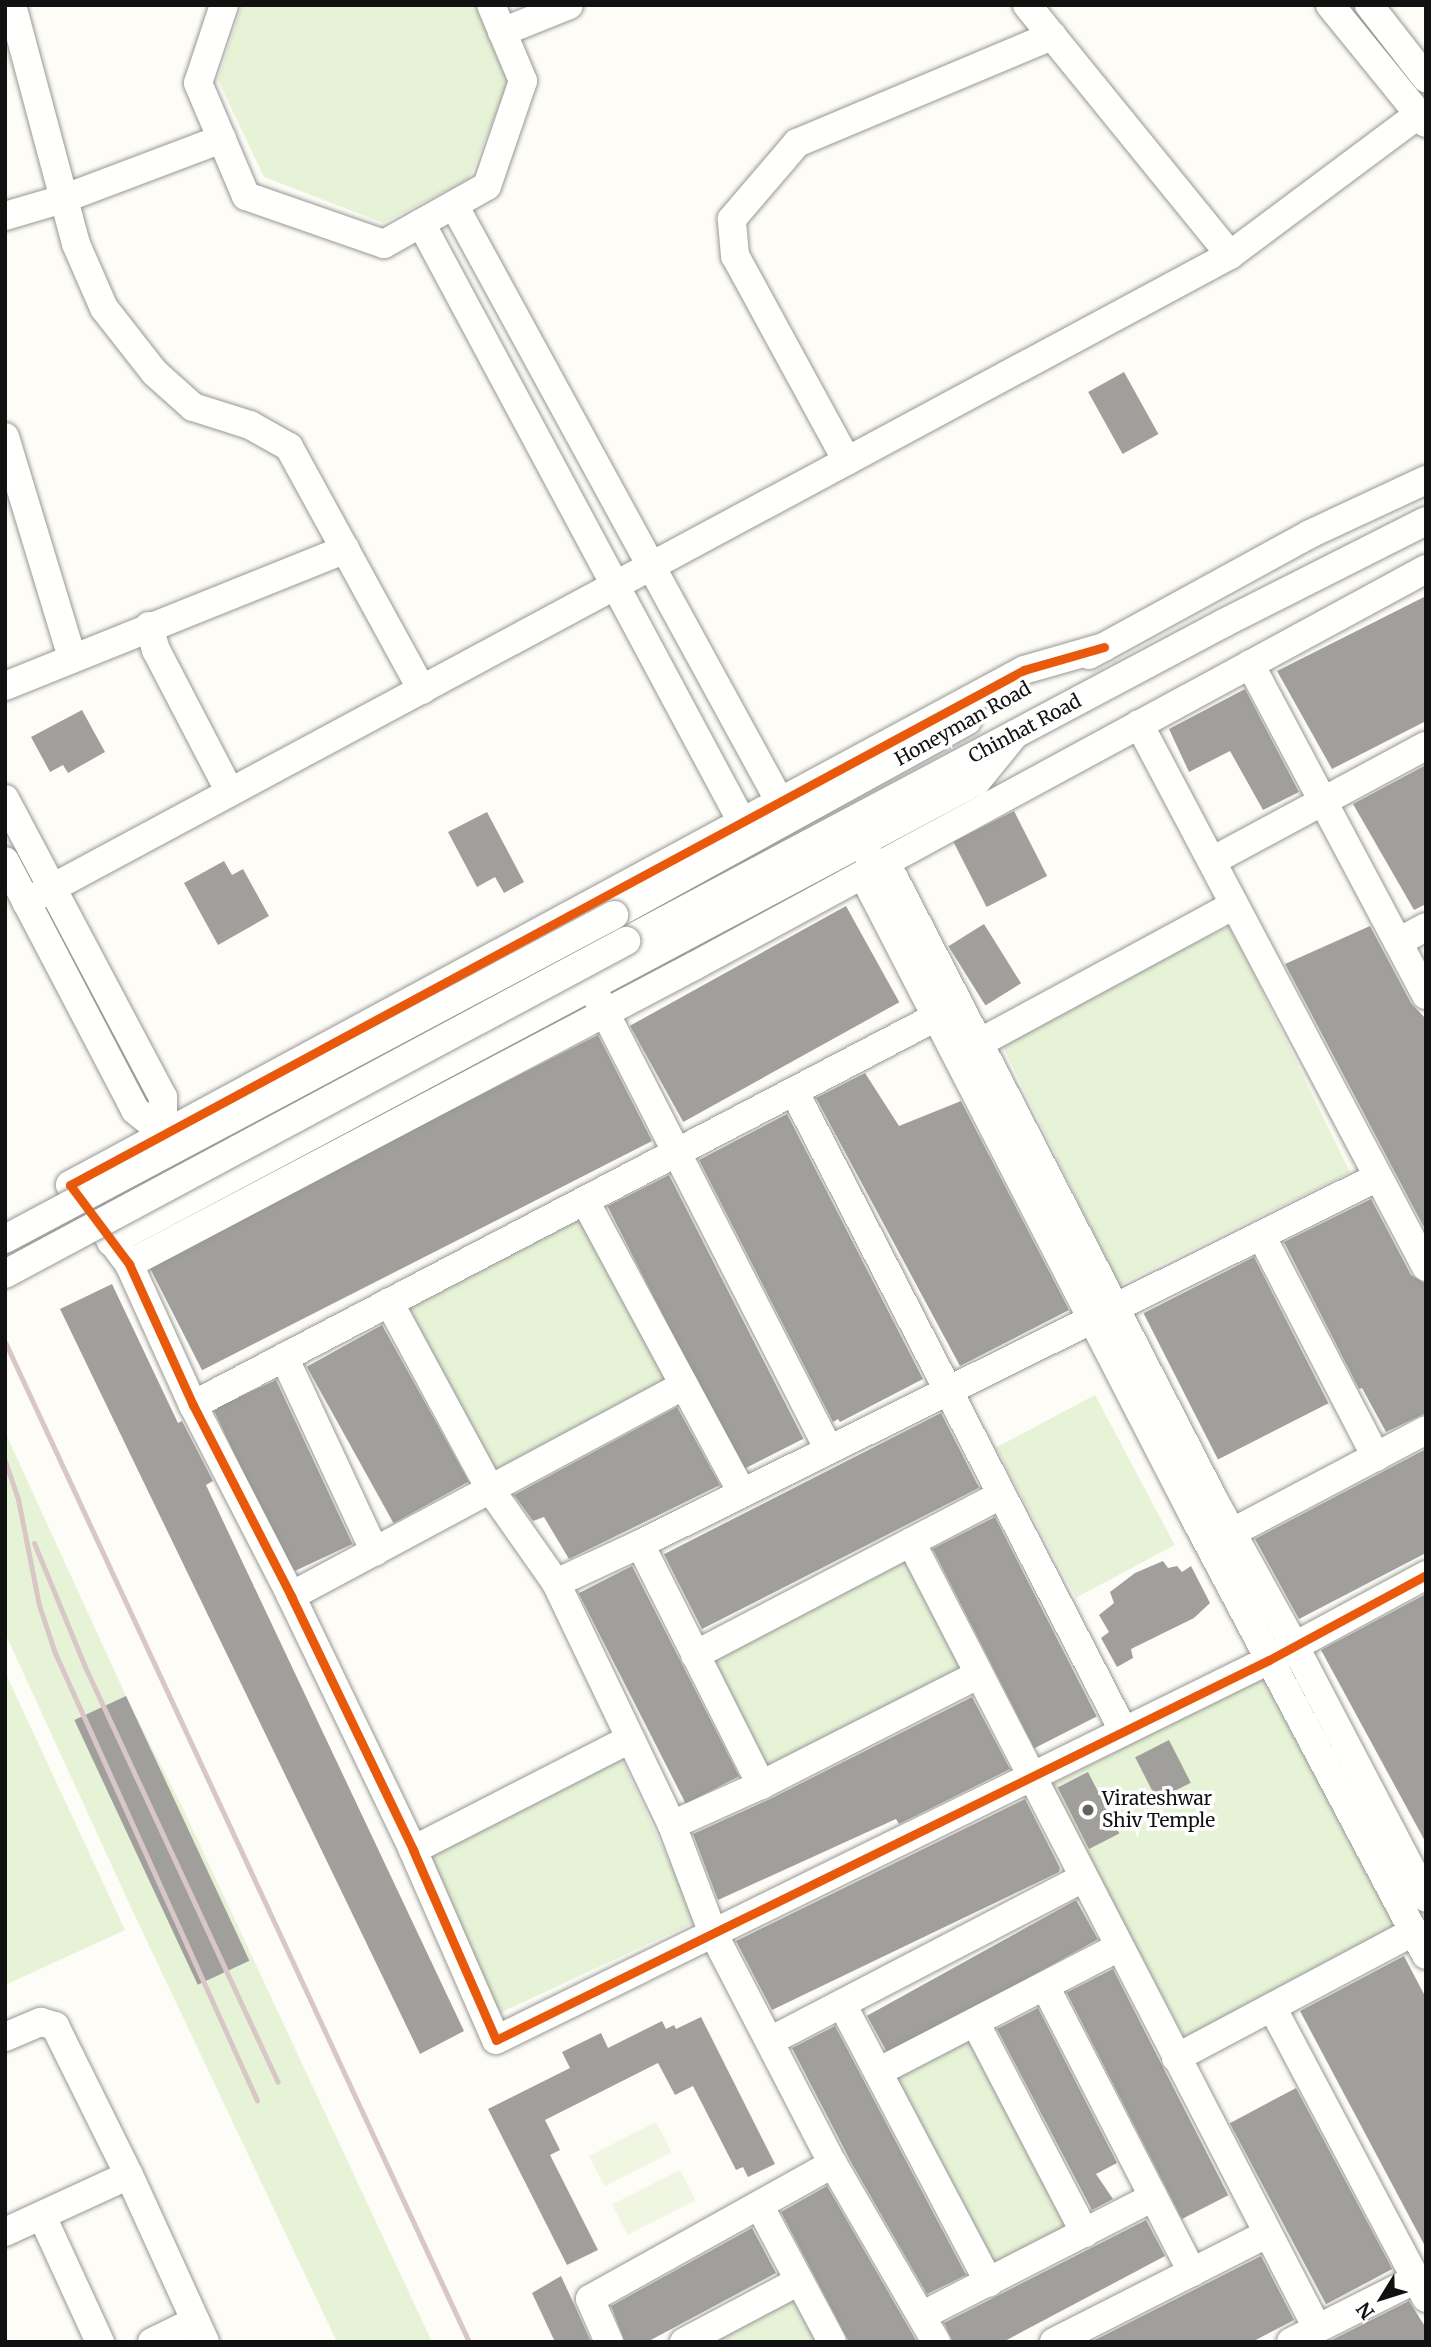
<!DOCTYPE html>
<style>
body{margin:0}
#map{position:relative;width:1431px;height:2347px;overflow:hidden;background:#fdfcf7;font-family:Merriweather,serif}
div>[style]{position:absolute}
[style*='--x']{left:calc(var(--x)*1px);top:calc(var(--y)*1px);width:calc(var(--w)*1px);rotate:calc(var(--a)*1deg)}
.green>*{inset:0;background:#e7f3d7;transform-origin:0 0}
.pitch>*{inset:0;background:#f0f6e1;transform-origin:0 0}
.building>*{inset:0;background:#a19f9c;transform-origin:0 0}
.roads{filter:drop-shadow(0 0 2px #979795) drop-shadow(0 0 2px #979795)}
.minor>*{height:28px;margin:-14px;padding:0 14px;transform-origin:14px;border-radius:14px;background:#fffffe}
.rail>*{height:5px;margin:-2.5px;padding:0 2.5px;transform-origin:2.5px;border-radius:2.5px;background:#d9c6c7}
.bridges{filter:drop-shadow(0 0 2px #979795) drop-shadow(0 0 2px #979795)}
.minor-bridge>*{height:28px;margin:-14px;padding:0 14px;transform-origin:14px;border-radius:14px;background:#fffffe}
.cycleway>*{height:9px;margin:-4.5px;padding:0 4.5px;transform-origin:4.5px;border-radius:4.5px;background:#e8590c}
.dots>*{width:19px;height:19px;translate:-50% -50%;box-sizing:border-box;border:4px solid #fff;border-radius:50%}
span{translate:-50% -50%;white-space:nowrap;text-align:center;line-height:1.15;-webkit-text-stroke:7px #fff;paint-order:stroke}
.street-label{font-size:19px;color:#111}
.poi-label{font-size:19px;color:#111}
.left{translate:0 -50%;text-align:left}
.frame{position:absolute;inset:0;border:7px solid #111;pointer-events:none}
.north{position:absolute;left:1347px;top:2263px;width:70px;height:70px;-webkit-text-stroke:5px #fff;paint-order:stroke;rotate:232deg;font-size:19px;font-weight:700;line-height:28px;text-align:center;color:#111}
.north::after{content:'';display:block;margin:auto;width:24px;height:32px;background:#111;clip-path:polygon(50% 0,100% 100%,50% 72%,0 100%)}
</style>
<div id="map">
<div class="green">
<div style="clip-path:polygon(242px 5px,479px 5px,510px 79px,469px 179px,383px 223px,264px 177px,218px 80px)"></div>
<div style="left:1230px;top:926px;width:274px;height:257px;rotate:64deg"></div>
<div style="left:583px;top:1209px;width:199px;height:205px;rotate:63deg"></div>
<div style="left:1095px;top:1395px;width:170px;height:112px;rotate:62deg"></div>
<div style="clip-path:polygon(5px 1432px,126px 1696px,185px 1813px,432px 2342px,337px 2342px,135px 1916px,5px 1633px)"></div>
<div style="left:910px;top:1551px;width:133px;height:230px;rotate:64deg"></div>
<div style="left:1266px;top:1671px;width:290px;height:244px;rotate:62deg"></div>
<div style="clip-path:polygon(5px 1672px,125px 1930px,5px 1985px)"></div>
<div style="left:621px;top:1758px;width:180px;height:219px;rotate:65deg"></div>
<div style="left:973px;top:2027px;width:227px;height:98px;rotate:63deg"></div>
<div style="clip-path:polygon(798px 2298px,820px 2342px,711px 2342px)"></div>
</div>
<div class="pitch">
<div style="left:656px;top:2122px;width:34px;height:75px;rotate:63deg"></div>
<div style="left:680px;top:2170px;width:34px;height:76px;rotate:63deg"></div>
</div>
<div class="building">
<div style="left:1124px;top:372px;width:71px;height:41px;rotate:61deg"></div>
<div style="clip-path:polygon(1426px 596px,1426px 721px,1332px 769px,1277px 671px)"></div>
<div style="clip-path:polygon(1245px 689px,1299px 792px,1263px 810px,1230px 751px,1189px 772px,1169px 729px)"></div>
<div style="clip-path:polygon(82px 710px,105px 752px,68px 773px,63px 765px,50px 772px,31px 737px)"></div>
<div style="clip-path:polygon(1426px 765px,1426px 904px,1414px 910px,1353px 804px)"></div>
<div style="left:1014px;top:811px;width:73px;height:68px;rotate:63deg"></div>
<div style="clip-path:polygon(487px 812px,524px 882px,504px 893px,495px 877px,477px 887px,448px 832px)"></div>
<div style="clip-path:polygon(224px 861px,232px 875px,243px 869px,269px 916px,218px 945px,184px 883px)"></div>
<div style="left:846px;top:906px;width:110px;height:247px;rotate:61deg"></div>
<div style="left:984px;top:924px;width:70px;height:42px;rotate:58deg"></div>
<div style="clip-path:polygon(1370px 926px,1411px 1003px,1426px 1019px,1426px 1231px,1285px 964px)"></div>
<div style="left:598px;top:1035px;width:119px;height:505px;rotate:63deg"></div>
<div style="clip-path:polygon(865px 1073px,899px 1126px,961px 1101px,1069px 1310px,960px 1366px,816px 1098px)"></div>
<div style="clip-path:polygon(787px 1114px,923px 1379px,840px 1422px,838px 1419px,833px 1422px,699px 1160px)"></div>
<div style="left:669px;top:1175px;width:296px;height:69px;rotate:63deg"></div>
<div style="clip-path:polygon(1371px 1199px,1411px 1275px,1426px 1284px,1426px 1413px,1386px 1432px,1362px 1388px,1359px 1389px,1284px 1242px)"></div>
<div style="left:1254px;top:1257px;width:164px;height:124px;rotate:63deg"></div>
<div style="clip-path:polygon(112px 1284px,178px 1423px,182px 1421px,213px 1481px,206px 1485px,464px 2031px,420px 2054px,60px 1309px)"></div>
<div style="left:382px;top:1325px;width:179px;height:86px;rotate:61deg"></div>
<div style="left:276px;top:1380px;width:181px;height:69px;rotate:65deg"></div>
<div style="clip-path:polygon(677px 1407px,720px 1485px,569px 1559px,544px 1517px,533px 1521px,514px 1495px)"></div>
<div style="left:941px;top:1413px;width:84px;height:311px;rotate:63deg"></div>
<div style="clip-path:polygon(1426px 1449px,1426px 1553px,1299px 1619px,1255px 1539px)"></div>
<div style="left:995px;top:1517px;width:224px;height:70px;rotate:63deg"></div>
<div style="clip-path:polygon(1163px 1561px,1168px 1568px,1177px 1566px,1182px 1572px,1191px 1566px,1210px 1603px,1194px 1618px,1131px 1649px,1133px 1658px,1117px 1667px,1101px 1638px,1109px 1632px,1099px 1615px,1114px 1603px,1110px 1592px,1135px 1573px)"></div>
<div style="left:632px;top:1566px;width:236px;height:60px;rotate:63deg"></div>
<div style="clip-path:polygon(1426px 1594px,1426px 1843px,1321px 1650px)"></div>
<div style="left:126px;top:1696px;width:292px;height:57px;rotate:65deg"></div>
<div style="clip-path:polygon(972px 1697px,1010px 1769px,899px 1824px,896px 1819px,718px 1900px,693px 1834px,768px 1800px)"></div>
<div style="left:1169px;top:1740px;width:48px;height:38px;rotate:63deg"></div>
<div style="left:1088px;top:1772px;width:69px;height:34px;rotate:63deg"></div>
<div style="clip-path:polygon(1025px 1799px,1060px 1868px,1059px 1872px,772px 2010px,736px 1941px)"></div>
<div style="left:1076px;top:1900px;width:45px;height:239px;rotate:61deg"></div>
<div style="clip-path:polygon(1404px 1956px,1426px 1998px,1426px 2248px,1300px 2011px)"></div>
<div style="left:1113px;top:1969px;width:254px;height:52px;rotate:63deg"></div>
<div style="clip-path:polygon(1038px 2008px,1117px 2163px,1096px 2174px,1113px 2199px,1092px 2210px,997px 2029px)"></div>
<div style="clip-path:polygon(701px 2017px,775px 2164px,748px 2177px,743px 2167px,736px 2170px,693px 2086px,675px 2095px,658px 2063px,545px 2120px,560px 2150px,550px 2155px,598px 2250px,567px 2265px,488px 2109px,570px 2068px,562px 2052px,601px 2033px,608px 2048px,662px 2021px,666px 2029px,674px 2025px,676px 2029px)"></div>
<div style="clip-path:polygon(835px 2026px,966px 2275px,927px 2294px,851px 2162px,792px 2048px)"></div>
<div style="left:1296px;top:2088px;width:205px;height:75px;rotate:62deg"></div>
<div style="clip-path:polygon(827px 2186px,917px 2342px,849px 2342px,781px 2212px)"></div>
<div style="clip-path:polygon(1146px 2220px,1165px 2256px,1003px 2342px,953px 2342px,944px 2323px)"></div>
<div style="clip-path:polygon(752px 2228px,776px 2273px,647px 2342px,625px 2342px,611px 2306px)"></div>
<div style="clip-path:polygon(1261px 2256px,1294px 2320px,1252px 2342px,1091px 2342px)"></div>
<div style="clip-path:polygon(561px 2276px,574px 2304px,591px 2342px,555px 2342px,532px 2293px)"></div>
<div style="clip-path:polygon(1409px 2301px,1426px 2328px,1426px 2342px,1328px 2342px)"></div>
</div>
<div class="roads">
<div class="minor">
<div style="--x:12;--y:5;--w:247;--a:75"></div>
<div style="--x:76;--y:244;--w:70;--a:66.4"></div>
<div style="--x:104;--y:308;--w:83;--a:51.9"></div>
<div style="--x:155;--y:373;--w:51;--a:41.8"></div>
<div style="--x:193;--y:407;--w:60;--a:17.5"></div>
<div style="--x:250;--y:425;--w:45;--a:29.4"></div>
<div style="--x:289;--y:447;--w:277;--a:61.3"></div>
<div style="--x:224;--y:5;--w:82;--a:108.4"></div>
<div style="--x:198;--y:83;--w:123;--a:67"></div>
<div style="--x:246;--y:196;--w:146;--a:19.2"></div>
<div style="--x:384;--y:244;--w:118;--a:-29.4"></div>
<div style="--x:487;--y:186;--w:111;--a:-71.1"></div>
<div style="--x:523;--y:81;--w:82;--a:-112.8"></div>
<div style="--x:1027;--y:5;--w:322;--a:50.9"></div>
<div style="--x:1330;--y:5;--w:152;--a:50.9"></div>
<div style="--x:1369;--y:5;--w:93;--a:52"></div>
<div style="--x:502;--y:32;--w:72;--a:-21.9"></div>
<div style="--x:454;--y:205;--w:678;--a:61.36"></div>
<div style="--x:5;--y:216;--w:60;--a:-16.3"></div>
<div style="--x:63;--y:199;--w:170;--a:-20.7"></div>
<div style="--x:421;--y:223;--w:677;--a:61.81"></div>
<div style="--x:5;--y:437;--w:231;--a:73.1"></div>
<div style="--x:847;--y:461;--w:234;--a:-118.6"></div>
<div style="--x:735;--y:256;--w:37;--a:-95"></div>
<div style="--x:732;--y:219;--w:100;--a:-49.5"></div>
<div style="--x:797;--y:143;--w:277;--a:-22.8"></div>
<div style="--x:149;--y:626;--w:25;--a:74"></div>
<div style="--x:156;--y:650;--w:160;--a:62.5"></div>
<div style="--x:1104;--y:647;--w:83;--a:164"></div>
<div style="--x:1024;--y:670;--w:1084;--a:151.64"></div>
<div style="--x:70;--y:1185;--w:99;--a:53.2"></div>
<div style="--x:129;--y:1264;--w:155;--a:65.6"></div>
<div style="--x:193;--y:1405;--w:215;--a:62.8"></div>
<div style="--x:291;--y:1596;--w:282;--a:64.3"></div>
<div style="--x:413;--y:1850;--w:207;--a:66.4"></div>
<div style="--x:496;--y:2040;--w:861;--a:-26.18"></div>
<div style="--x:1269;--y:1660;--w:179;--a:-28.4"></div>
<div style="--x:1089;--y:655;--w:252;--a:-28.7"></div>
<div style="--x:1310;--y:534;--w:128;--a:-25"></div>
<div style="--x:1250;--y:664;--w:375;--a:62"></div>
<div style="--x:5;--y:686;--w:367;--a:-21.9"></div>
<div style="--x:1139;--y:724;--w:614;--a:62.14"></div>
<div style="--x:5;--y:799;--w:337;--a:62.1"></div>
<div style="--x:163;--y:1097;--w:36;--a:90"></div>
<div style="--x:862;--y:842;--w:28;--a:64"></div>
<div style="--x:874;--y:867;--w:23;--a:29"></div>
<div style="--x:894;--y:878;--w:702;--a:62.78"></div>
<div style="--x:1215;--y:1502;--w:163;--a:61.1"></div>
<div style="--x:1294;--y:1645;--w:285;--a:62.4"></div>
<div style="--x:5;--y:861;--w:281;--a:62.4"></div>
<div style="--x:135;--y:1110;--w:36;--a:39"></div>
<div style="--x:1212;--y:861;--w:243;--a:-28.3"></div>
<div style="--x:874;--y:867;--w:21;--a:101"></div>
<div style="--x:870;--y:888;--w:703;--a:62.74"></div>
<div style="--x:1192;--y:1513;--w:500;--a:62.1"></div>
<div style="--x:26;--y:902;--w:1367;--a:-28.25"></div>
<div style="--x:1230;--y:255;--w:236;--a:-36.7"></div>
<div style="--x:614;--y:915;--w:403;--a:-28.8"></div>
<div style="--x:626;--y:941;--w:677;--a:-28"></div>
<div style="--x:1224;--y:623;--w:226;--a:-26.8"></div>
<div style="--x:1398;--y:942;--w:32;--a:-28"></div>
<div style="--x:596;--y:995;--w:511;--a:62.88"></div>
<div style="--x:979;--y:1043;--w:290;--a:-28.4"></div>
<div style="--x:794;--y:1091;--w:719;--a:62.76"></div>
<div style="--x:585;--y:1201;--w:331;--a:61.7"></div>
<div style="--x:1261;--y:1235;--w:250;--a:62.6"></div>
<div style="--x:111;--y:1242;--w:981;--a:-28.03"></div>
<div style="--x:977;--y:781;--w:60;--a:-51"></div>
<div style="--x:129;--y:1264;--w:639;--a:-27.81"></div>
<div style="--x:694;--y:966;--w:833;--a:-28.47"></div>
<div style="--x:389;--y:1302;--w:213;--a:61.6"></div>
<div style="--x:490;--y:1489;--w:115;--a:54.9"></div>
<div style="--x:556;--y:1583;--w:268;--a:64.4"></div>
<div style="--x:672;--y:1825;--w:113;--a:69.3"></div>
<div style="--x:712;--y:1931;--w:263;--a:62.6"></div>
<div style="--x:833;--y:2164;--w:206;--a:59.9"></div>
<div style="--x:284;--y:1357;--w:215;--a:65"></div>
<div style="--x:193;--y:1405;--w:838;--a:-27.57"></div>
<div style="--x:1231;--y:1533;--w:221;--a:-27.8"></div>
<div style="--x:911;--y:1542;--w:885;--a:62.68"></div>
<div style="--x:640;--y:1544;--w:270;--a:63.3"></div>
<div style="--x:556;--y:1583;--w:93;--a:-24.9"></div>
<div style="--x:640;--y:1544;--w:824;--a:-26.44"></div>
<div style="--x:291;--y:1596;--w:446;--a:-28.2"></div>
<div style="--x:695;--y:1655;--w:345;--a:-27.6"></div>
<div style="--x:672;--y:1825;--w:98;--a:-24.2"></div>
<div style="--x:761;--y:1785;--w:243;--a:-26.9"></div>
<div style="--x:413;--y:1850;--w:244;--a:-27.1"></div>
<div style="--x:1045;--y:1986;--w:322;--a:62.8"></div>
<div style="--x:842;--y:2004;--w:315;--a:62.2"></div>
<div style="--x:1272;--y:2007;--w:329;--a:62.1"></div>
<div style="--x:975;--y:2022;--w:238;--a:62.5"></div>
<div style="--x:5;--y:2037;--w:39;--a:-23"></div>
<div style="--x:41;--y:2022;--w:15;--a:16"></div>
<div style="--x:55;--y:2026;--w:166;--a:63.6"></div>
<div style="--x:129;--y:2175;--w:183;--a:65.5"></div>
<div style="--x:770;--y:2041;--w:353;--a:-27.5"></div>
<div style="--x:1176;--y:2058;--w:268;--a:-28"></div>
<div style="--x:878;--y:2072;--w:271;--a:-27.4"></div>
<div style="--x:759;--y:2205;--w:155;--a:61.9"></div>
<div style="--x:42;--y:2216;--w:139;--a:65.3"></div>
<div style="--x:5;--y:2232;--w:136;--a:-24.7"></div>
<div style="--x:923;--y:2315;--w:259;--a:-27.1"></div>
<div style="--x:152;--y:2342;--w:48;--a:-26"></div>
<div style="--x:609;--y:2342;--w:47;--a:-113.8"></div>
<div style="--x:590;--y:2299;--w:278;--a:-29.1"></div>
<div style="--x:684;--y:2342;--w:130;--a:-27.9"></div>
<div style="--x:1054;--y:2342;--w:239;--a:-26.9"></div>
<div style="--x:1291;--y:2342;--w:140;--a:-26.7"></div>
</div>
</div>
<div class="rail">
<div style="--x:5;--y:1342;--w:1102;--a:65.11"></div>
<div style="--x:5;--y:1461;--w:40;--a:71.1"></div>
<div style="--x:18;--y:1499;--w:108;--a:78.8"></div>
<div style="--x:39;--y:1605;--w:51;--a:71.6"></div>
<div style="--x:55;--y:1653;--w:491;--a:65.7"></div>
<div style="--x:34;--y:1543;--w:136;--a:67.6"></div>
<div style="--x:86;--y:1669;--w:455;--a:65.1"></div>
</div>
<div class="bridges">
<div class="minor-bridge">
<div style="--x:5;--y:1239;--w:690;--a:-28.01"></div>
<div style="--x:5;--y:1274;--w:705;--a:-28.2"></div>
</div>
</div>
<div class="cycleway">
<div style="--x:1104;--y:647;--w:83;--a:164"></div>
<div style="--x:1024;--y:670;--w:1084;--a:151.64"></div>
<div style="--x:70;--y:1185;--w:99;--a:53.2"></div>
<div style="--x:129;--y:1264;--w:155;--a:65.6"></div>
<div style="--x:193;--y:1405;--w:215;--a:62.8"></div>
<div style="--x:291;--y:1596;--w:282;--a:64.3"></div>
<div style="--x:413;--y:1850;--w:207;--a:66.4"></div>
<div style="--x:496;--y:2040;--w:861;--a:-26.18"></div>
<div style="--x:1269;--y:1660;--w:179;--a:-28.4"></div>
</div>
<div class="dots">
<div style="left:1088px;top:1810px;background:#646362"></div>
</div>
<div class="street-label">
<span style="left:963px;top:724px;rotate:-29deg">Honeyman Road</span>
<span style="left:1025px;top:729px;rotate:-28deg">Chinhat Road</span>
</div>
<div class="poi-label">
<span class="left" style="left:1102px;top:1810px">Virateshwar<br>Shiv Temple</span>
</div>
<div class="frame"></div>
<div class="north">N</div>
</div>
